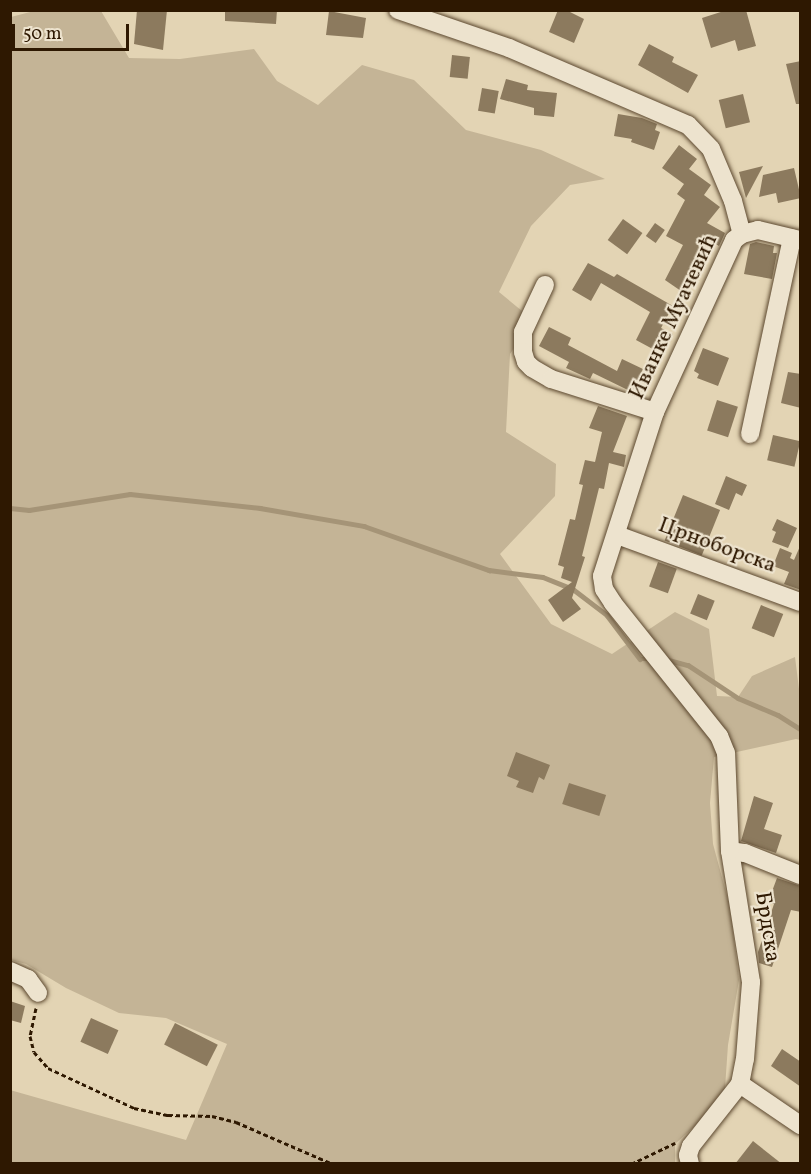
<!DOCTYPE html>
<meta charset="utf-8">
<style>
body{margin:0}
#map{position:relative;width:811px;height:1174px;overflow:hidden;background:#e3d4b4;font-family:Vollkorn,serif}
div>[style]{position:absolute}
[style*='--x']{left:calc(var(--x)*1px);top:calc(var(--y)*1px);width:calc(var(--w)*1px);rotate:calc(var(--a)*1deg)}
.green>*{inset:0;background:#c4b496}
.stream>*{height:4.5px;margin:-2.25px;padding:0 2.25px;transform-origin:2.25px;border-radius:2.25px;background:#a59477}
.building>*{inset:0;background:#8c7a5e;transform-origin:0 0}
.path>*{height:3px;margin-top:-1.5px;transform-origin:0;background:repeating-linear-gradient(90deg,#2e1801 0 4.5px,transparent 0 7.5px)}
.roads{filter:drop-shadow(0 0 2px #5b472e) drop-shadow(0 0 2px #5b472e)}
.minor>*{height:18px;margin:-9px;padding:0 9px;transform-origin:9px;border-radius:9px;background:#ede3ce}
span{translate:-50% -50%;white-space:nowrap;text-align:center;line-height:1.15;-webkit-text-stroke:4.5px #ede3ce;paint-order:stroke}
.street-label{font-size:22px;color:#2e1801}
.frame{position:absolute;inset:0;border:12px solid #2e1801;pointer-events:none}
.scale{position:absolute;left:12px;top:24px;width:117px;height:27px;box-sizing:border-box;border:3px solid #2e1801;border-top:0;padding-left:8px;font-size:18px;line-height:21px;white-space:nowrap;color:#2e1801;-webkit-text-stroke:4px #ede3ce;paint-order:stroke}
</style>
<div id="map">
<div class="green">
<div style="clip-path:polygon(34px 11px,101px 11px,129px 58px,180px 59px,254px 49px,277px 81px,318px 105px,362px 65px,414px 80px,466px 130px,541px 150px,605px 179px,570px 185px,531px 226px,499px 292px,533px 320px,510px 354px,506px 432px,556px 464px,555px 496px,500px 554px,551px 624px,612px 654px,675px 612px,709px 629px,717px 696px,738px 697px,752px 676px,795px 657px,800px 697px,800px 740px,796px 739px,714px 757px,710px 803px,713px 844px,730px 907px,739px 980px,728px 1045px,725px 1088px,697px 1124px,675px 1144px,675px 1164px,11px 1163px,10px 1090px,186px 1140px,227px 1044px,166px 1018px,119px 1013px,66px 988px,26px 964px,11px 960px,11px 17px)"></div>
</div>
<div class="stream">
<div style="--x:10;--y:508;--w:19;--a:6"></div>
<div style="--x:29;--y:510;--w:102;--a:-9"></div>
<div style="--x:130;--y:494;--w:131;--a:6.1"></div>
<div style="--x:260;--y:508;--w:106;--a:9.8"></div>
<div style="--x:364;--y:526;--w:133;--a:19.4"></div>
<div style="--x:489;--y:570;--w:54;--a:7.4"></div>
<div style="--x:543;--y:577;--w:32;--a:22"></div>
<div style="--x:573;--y:589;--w:43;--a:37.4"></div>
<div style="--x:607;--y:615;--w:55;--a:53.1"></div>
<div style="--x:640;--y:659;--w:9;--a:0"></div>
<div style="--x:665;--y:659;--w:24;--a:15"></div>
<div style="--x:688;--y:665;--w:60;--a:33.4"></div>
<div style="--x:738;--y:698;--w:43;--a:23"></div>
<div style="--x:778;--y:715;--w:26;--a:32"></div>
</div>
<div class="building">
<div style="clip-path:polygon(137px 10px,167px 10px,163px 50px,134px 44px)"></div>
<div style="clip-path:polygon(225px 10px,277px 10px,276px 24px,225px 21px)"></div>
<div style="clip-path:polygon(558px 10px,566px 10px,584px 19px,574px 43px,549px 32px)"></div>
<div style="clip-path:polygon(727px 10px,746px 10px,756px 46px,738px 51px,735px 40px,711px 48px,702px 18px)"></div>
<div style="clip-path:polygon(329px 11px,366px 18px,363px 38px,326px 35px)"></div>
<div style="clip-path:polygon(649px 44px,674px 57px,672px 62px,698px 75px,688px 93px,638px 65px)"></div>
<div style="left:452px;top:55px;width:18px;height:22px;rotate:6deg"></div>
<div style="clip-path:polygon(801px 61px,801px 104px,796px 104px,786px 64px)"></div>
<div style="clip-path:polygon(506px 79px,528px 85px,527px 90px,557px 93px,554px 117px,534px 115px,534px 108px,500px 99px)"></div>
<div style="left:482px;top:88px;width:17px;height:23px;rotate:10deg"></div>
<div style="left:743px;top:94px;width:29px;height:25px;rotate:76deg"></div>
<div style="clip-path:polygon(618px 114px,642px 118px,657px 124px,655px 130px,660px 132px,654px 150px,631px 142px,632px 139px,614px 136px)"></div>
<div style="clip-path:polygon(679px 145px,697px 159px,689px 169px,711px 185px,704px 195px,720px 207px,707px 223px,725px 233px,719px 246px,709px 240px,681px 291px,665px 280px,683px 245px,666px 236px,685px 200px,677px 194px,684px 184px,662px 168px)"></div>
<div style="clip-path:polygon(763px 166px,746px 198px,739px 172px)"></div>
<div style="clip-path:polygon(794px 168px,801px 198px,778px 203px,776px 193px,759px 197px,763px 175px)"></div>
<div style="left:623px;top:219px;width:24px;height:26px;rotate:36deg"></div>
<div style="left:655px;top:223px;width:12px;height:16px;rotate:35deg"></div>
<div style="clip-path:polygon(756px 242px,774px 246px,773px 253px,777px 253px,772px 279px,744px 274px,750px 244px)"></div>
<div style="clip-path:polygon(588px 263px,614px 277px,617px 274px,673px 306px,661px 328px,673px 334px,662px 354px,636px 340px,650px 312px,601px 283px,591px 301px,572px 290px)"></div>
<div style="clip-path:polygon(549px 327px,571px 338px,568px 345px,617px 371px,622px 359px,643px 369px,632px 392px,593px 373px,590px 379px,566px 368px,569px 362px,539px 346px)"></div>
<div style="clip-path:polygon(703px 348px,729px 358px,718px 386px,697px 378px,699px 374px,694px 371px)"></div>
<div style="clip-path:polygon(788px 372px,801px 374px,801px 408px,781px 403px)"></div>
<div style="left:717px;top:400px;width:22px;height:32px;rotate:18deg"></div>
<div style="clip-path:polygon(598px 406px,627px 416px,613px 452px,626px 455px,624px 467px,609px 463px,604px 489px,599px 488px,582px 556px,585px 557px,572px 598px,581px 609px,563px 622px,548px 600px,572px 582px,561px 578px,564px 567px,558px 565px,570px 519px,575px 520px,583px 485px,579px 484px,585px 460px,595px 462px,602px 432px,589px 428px)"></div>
<div style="left:773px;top:435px;width:28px;height:26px;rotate:13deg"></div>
<div style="clip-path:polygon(726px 476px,747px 485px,742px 496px,736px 493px,729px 510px,715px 504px)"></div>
<div style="left:683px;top:495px;width:40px;height:49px;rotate:22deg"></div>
<div style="clip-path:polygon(777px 519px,797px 528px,788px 548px,772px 542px,776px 532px,772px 530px)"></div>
<div style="clip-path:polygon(801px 544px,801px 590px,784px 584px,789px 572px,773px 566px,780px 548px,792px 553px,790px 558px,794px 560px)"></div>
<div style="left:658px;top:562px;width:20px;height:26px;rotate:20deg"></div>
<div style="left:698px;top:594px;width:18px;height:21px;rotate:22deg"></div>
<div style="left:761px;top:605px;width:24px;height:25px;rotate:22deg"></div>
<div style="clip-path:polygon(516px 752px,550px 765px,544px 780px,539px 777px,533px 793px,516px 787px,519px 781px,507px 776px)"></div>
<div style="left:569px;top:783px;width:39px;height:22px;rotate:18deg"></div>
<div style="clip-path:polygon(754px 796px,773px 803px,764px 829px,782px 835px,776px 853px,741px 841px)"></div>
<div style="clip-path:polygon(777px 878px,801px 886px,801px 912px,791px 910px,772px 967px,759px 963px,758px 952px,774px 904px,768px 902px)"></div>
<div style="clip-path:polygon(10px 1001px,25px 1006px,21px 1023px,10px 1020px)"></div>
<div style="left:91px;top:1018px;width:30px;height:26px;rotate:24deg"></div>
<div style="left:175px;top:1023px;width:48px;height:24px;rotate:27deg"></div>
<div style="clip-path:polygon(782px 1049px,801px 1062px,801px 1087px,771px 1066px)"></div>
<div style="clip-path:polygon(753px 1141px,782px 1164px,735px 1164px)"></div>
</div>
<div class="path">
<div style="--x:36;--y:1008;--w:29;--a:102"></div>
<div style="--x:30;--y:1036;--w:16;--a:76"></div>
<div style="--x:34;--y:1052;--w:21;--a:49"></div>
<div style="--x:48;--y:1068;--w:95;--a:24.9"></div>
<div style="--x:134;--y:1108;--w:35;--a:12"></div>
<div style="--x:168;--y:1115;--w:44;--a:1.3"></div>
<div style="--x:212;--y:1116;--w:25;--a:14"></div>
<div style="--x:236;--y:1122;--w:106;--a:23.4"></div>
<div style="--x:631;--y:1164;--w:49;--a:-25.5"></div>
</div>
<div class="roads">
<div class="minor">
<div style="--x:398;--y:10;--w:117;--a:18.9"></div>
<div style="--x:509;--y:48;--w:195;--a:23.3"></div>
<div style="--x:688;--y:125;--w:33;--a:46"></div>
<div style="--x:711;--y:149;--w:56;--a:67.1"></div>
<div style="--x:733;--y:201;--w:34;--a:75"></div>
<div style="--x:545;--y:285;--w:52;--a:115.1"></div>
<div style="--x:523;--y:332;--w:20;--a:90"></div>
<div style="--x:523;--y:352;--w:10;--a:73"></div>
<div style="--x:526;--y:362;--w:8;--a:45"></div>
<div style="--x:532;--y:368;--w:22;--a:30"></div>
<div style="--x:551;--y:379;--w:109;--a:17.6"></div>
<div style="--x:750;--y:434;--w:200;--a:-77.9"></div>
<div style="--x:617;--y:535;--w:195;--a:20.1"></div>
<div style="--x:730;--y:851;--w:15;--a:8"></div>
<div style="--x:745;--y:853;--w:59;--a:21.8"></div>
<div style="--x:10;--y:971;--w:20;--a:24"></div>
<div style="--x:28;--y:979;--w:17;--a:54"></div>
<div style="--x:740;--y:1084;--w:73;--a:34.3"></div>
<div style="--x:690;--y:1164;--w:9;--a:-103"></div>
<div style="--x:688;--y:1155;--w:9;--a:-72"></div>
<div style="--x:691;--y:1146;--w:79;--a:-51.7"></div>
<div style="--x:740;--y:1084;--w:25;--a:-79"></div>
<div style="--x:745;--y:1059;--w:77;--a:-85.5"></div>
<div style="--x:751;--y:982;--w:133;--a:-99.1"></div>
<div style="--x:730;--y:851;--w:98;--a:-92.3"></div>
<div style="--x:726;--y:753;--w:18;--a:-112"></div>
<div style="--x:719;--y:736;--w:170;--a:-128.6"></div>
<div style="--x:613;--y:603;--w:17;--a:-123"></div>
<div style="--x:604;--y:589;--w:13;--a:-99"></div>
<div style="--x:602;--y:576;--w:172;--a:-72.1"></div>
<div style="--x:655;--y:412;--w:189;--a:-65.3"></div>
<div style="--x:734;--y:240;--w:10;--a:-37"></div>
<div style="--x:742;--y:234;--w:16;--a:-14"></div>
<div style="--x:758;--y:230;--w:43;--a:13.4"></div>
</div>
</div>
<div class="street-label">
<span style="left:674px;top:317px;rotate:-65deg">Иванке Муачевић</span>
<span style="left:717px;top:546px;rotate:20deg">Црноборска</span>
<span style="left:767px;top:927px;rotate:81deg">Брдска</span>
</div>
<div class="frame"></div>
<div class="scale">50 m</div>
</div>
